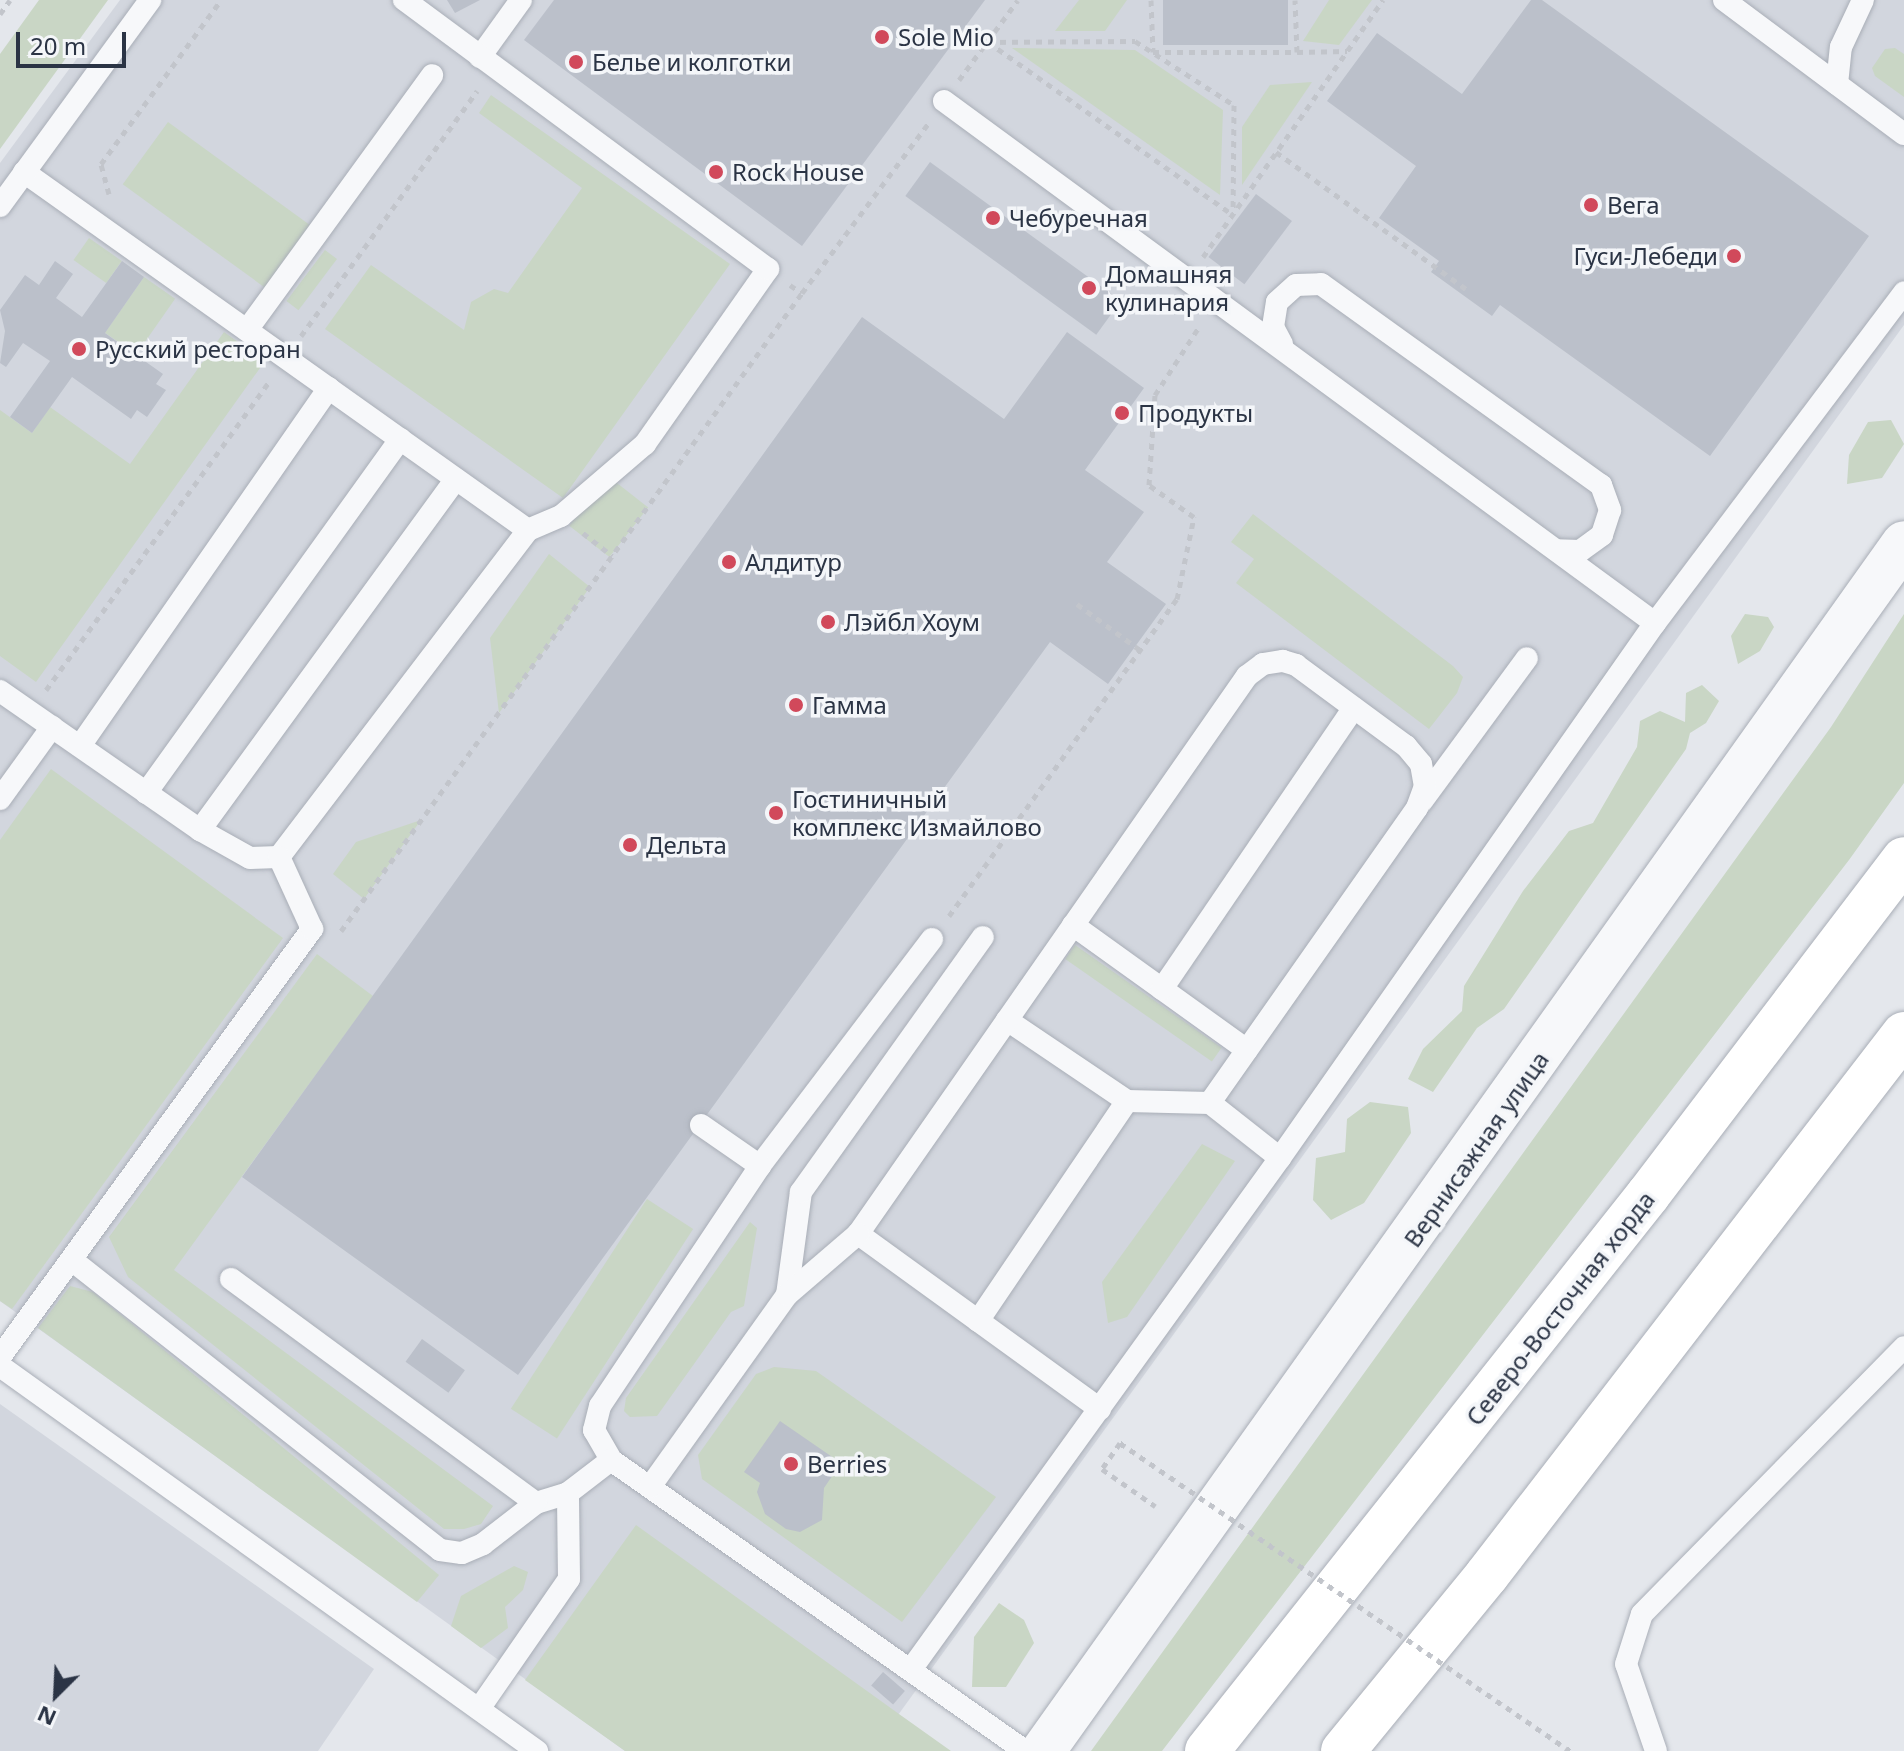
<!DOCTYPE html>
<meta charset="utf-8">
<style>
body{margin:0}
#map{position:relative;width:1904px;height:1751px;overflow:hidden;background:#e4e7ec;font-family:"Noto Sans",sans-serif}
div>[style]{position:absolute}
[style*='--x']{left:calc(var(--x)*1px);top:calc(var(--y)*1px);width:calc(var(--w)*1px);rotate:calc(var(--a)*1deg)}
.built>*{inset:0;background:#d2d6de}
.green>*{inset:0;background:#c9d6c5;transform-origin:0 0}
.building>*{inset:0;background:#bbc0ca;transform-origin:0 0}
.path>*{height:5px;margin-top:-2.5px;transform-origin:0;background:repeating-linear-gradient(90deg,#c2c5cb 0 6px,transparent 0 12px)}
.roads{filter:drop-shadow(0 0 2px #a9aeb7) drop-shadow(0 0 2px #a9aeb7)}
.service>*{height:22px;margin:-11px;padding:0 11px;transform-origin:11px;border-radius:11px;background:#f7f8fa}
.tertiary>*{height:44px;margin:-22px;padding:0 22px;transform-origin:22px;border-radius:22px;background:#f7f8fa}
.primary>*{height:44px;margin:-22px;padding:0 22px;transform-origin:22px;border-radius:22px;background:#fff}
.path-bridge>*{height:5px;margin-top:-2.5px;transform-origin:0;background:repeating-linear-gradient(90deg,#c2c5cb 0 6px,transparent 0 12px)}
.dots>*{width:22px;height:22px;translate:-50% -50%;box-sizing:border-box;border:4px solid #f4f6f9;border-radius:50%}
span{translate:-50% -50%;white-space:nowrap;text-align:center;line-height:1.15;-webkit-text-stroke:7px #f4f6f9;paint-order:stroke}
.poi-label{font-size:24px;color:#2b3445}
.left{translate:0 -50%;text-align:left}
.right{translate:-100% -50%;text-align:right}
.street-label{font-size:24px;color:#2b3445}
.north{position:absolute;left:16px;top:1655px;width:80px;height:80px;-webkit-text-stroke:6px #f4f6f9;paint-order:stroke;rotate:204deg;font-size:22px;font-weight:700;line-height:32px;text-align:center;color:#2b3445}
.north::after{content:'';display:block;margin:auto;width:28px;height:36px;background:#2b3445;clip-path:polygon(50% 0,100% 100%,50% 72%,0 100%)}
.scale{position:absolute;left:16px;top:32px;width:110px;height:36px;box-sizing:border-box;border:4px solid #2b3445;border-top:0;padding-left:10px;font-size:24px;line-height:28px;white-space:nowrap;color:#2b3445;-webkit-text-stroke:6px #f4f6f9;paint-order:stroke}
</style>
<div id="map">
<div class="built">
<div style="clip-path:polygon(120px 0,1904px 0,1904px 325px,872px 1751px,625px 1751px,0 1301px,0 163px)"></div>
<div style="clip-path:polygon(0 1404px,374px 1669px,318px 1751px,0 1751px)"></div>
</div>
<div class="green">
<div style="clip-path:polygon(39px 0,108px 0,0 149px,0 54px)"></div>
<div style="clip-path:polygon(1079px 0,1127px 0,1105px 31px,1055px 31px)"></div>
<div style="clip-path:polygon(1329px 0,1372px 0,1339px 45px,1303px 41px)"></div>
<div style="clip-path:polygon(1012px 48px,1135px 50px,1223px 110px,1220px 195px)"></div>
<div style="clip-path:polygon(1895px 48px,1904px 54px,1904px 97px,1875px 76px,1872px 68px,1885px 49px)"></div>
<div style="clip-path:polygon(1312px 82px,1242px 185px,1242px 127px,1270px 85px)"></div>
<div style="clip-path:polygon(491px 95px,730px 264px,563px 498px,325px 329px,371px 265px,464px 330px,471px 302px,494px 289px,508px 293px,582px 188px,479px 113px)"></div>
<div style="left:168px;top:122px;width:175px;height:77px;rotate:36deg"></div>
<div style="left:89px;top:238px;width:40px;height:27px;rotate:35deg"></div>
<div style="left:325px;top:250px;width:15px;height:64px;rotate:37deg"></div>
<div style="left:144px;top:277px;width:38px;height:68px;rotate:35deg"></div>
<div style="clip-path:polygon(224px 332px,265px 361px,36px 682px,0 656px,0 410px,32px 433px,50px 407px,130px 464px)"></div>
<div style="clip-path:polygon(1891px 420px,1904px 444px,1882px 478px,1847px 484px,1849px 455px,1868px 422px)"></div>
<div style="left:608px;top:476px;width:51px;height:63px;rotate:38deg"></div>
<div style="clip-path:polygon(1253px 514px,1453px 666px,1463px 677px,1457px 693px,1429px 729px,1236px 583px,1254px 559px,1231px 542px)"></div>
<div style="clip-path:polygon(549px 554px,590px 587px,499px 713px,490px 638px)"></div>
<div style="clip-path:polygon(1745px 614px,1768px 617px,1774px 627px,1760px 651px,1738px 664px,1731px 636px)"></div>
<div style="clip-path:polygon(1904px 614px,1904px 783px,1849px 860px,1162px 1751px,1091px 1751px,1831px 727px)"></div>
<div style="clip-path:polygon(1702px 685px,1719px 701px,1706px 723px,1690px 733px,1686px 749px,1504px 1009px,1477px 1028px,1433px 1092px,1408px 1079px,1423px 1049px,1462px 1011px,1464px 986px,1523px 891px,1569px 831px,1593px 823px,1637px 747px,1640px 721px,1660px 711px,1685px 722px,1686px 693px)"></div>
<div style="clip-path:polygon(51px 769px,283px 938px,12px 1309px,0 1301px,0 840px)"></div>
<div style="clip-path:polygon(421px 820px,364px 899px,333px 874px,356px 842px)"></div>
<div style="left:1075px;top:945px;width:179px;height:17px;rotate:35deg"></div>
<div style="clip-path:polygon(317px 954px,373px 996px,174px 1270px,493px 1506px,481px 1524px,464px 1529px,444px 1529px,128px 1277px,109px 1237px)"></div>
<div style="clip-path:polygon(1370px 1102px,1408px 1107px,1411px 1133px,1364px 1203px,1331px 1220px,1313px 1200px,1316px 1158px,1345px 1152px,1347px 1119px)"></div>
<div style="clip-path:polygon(1202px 1144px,1235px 1161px,1127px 1317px,1108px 1323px,1102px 1282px)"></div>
<div style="left:647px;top:1199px;width:55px;height:250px;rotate:33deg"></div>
<div style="clip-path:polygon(750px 1222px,757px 1228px,744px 1306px,731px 1312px,657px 1416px,630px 1417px,624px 1411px,626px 1398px)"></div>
<div style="clip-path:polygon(70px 1286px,93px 1292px,439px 1575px,417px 1602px,38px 1328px)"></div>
<div style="clip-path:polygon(774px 1367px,816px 1371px,996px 1497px,902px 1622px,702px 1479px,698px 1455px,756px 1374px)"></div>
<div style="clip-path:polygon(636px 1525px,899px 1714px,951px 1751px,625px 1751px,525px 1680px)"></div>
<div style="clip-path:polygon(514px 1566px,528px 1572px,523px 1590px,505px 1607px,508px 1628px,481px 1648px,451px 1626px,461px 1596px)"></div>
<div style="clip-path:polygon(999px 1603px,1024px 1620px,1034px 1643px,1006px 1687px,972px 1687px,974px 1637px)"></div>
</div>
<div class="building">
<div style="clip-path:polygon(447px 0,480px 0,455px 13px)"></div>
<div style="clip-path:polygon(554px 0,985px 0,802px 246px,524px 40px)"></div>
<div style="left:1163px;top:0;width:125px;height:45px"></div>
<div style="clip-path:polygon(1531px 0,1542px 0,1869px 236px,1710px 456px,1500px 305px,1492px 316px,1431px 272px,1439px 261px,1379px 218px,1416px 166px,1327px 101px,1377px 33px,1462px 94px)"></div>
<div style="left:930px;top:162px;width:236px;height:42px;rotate:36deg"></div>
<div style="left:1256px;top:194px;width:45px;height:79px;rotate:37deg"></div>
<div style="clip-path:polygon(55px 261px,73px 274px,56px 298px,82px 317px,122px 261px,144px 277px,105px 333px,163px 374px,156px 384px,166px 390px,147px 417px,137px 410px,131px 419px,72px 377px,32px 433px,10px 417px,50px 361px,23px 343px,6px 367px,0 363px,5px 331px,0 310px,25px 275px,39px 285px)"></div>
<div style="clip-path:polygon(862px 317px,1004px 419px,1067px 332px,1144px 388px,1085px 470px,1144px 512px,1107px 562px,1166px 604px,1108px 684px,1050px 642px,518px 1375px,242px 1177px)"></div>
<div style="left:422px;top:1339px;width:53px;height:28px;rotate:36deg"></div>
<div style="clip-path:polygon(780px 1421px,841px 1463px,824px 1488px,822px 1520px,800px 1532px,786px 1529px,765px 1514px,757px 1492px,760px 1483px,744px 1472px)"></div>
<div style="left:883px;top:1672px;width:29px;height:18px;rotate:41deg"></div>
</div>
<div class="path">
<div style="--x:1151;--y:0;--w:52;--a:87.8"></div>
<div style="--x:1153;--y:52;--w:144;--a:0"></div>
<div style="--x:1297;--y:52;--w:52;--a:-92.2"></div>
<div style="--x:0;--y:14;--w:17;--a:-54"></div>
<div style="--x:988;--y:42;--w:147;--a:-0.4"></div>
<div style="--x:1135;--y:41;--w:118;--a:32.9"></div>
<div style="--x:1234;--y:105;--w:109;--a:90.5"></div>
<div style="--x:988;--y:42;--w:300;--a:35.2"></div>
<div style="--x:1297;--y:52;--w:50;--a:-1.1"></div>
<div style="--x:959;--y:80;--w:99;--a:-53.6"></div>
<div style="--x:1276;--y:152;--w:234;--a:35.8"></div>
<div style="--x:109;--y:194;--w:31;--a:-105"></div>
<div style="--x:101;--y:164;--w:203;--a:-53.8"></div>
<div style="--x:1203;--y:257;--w:314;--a:-55"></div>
<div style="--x:790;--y:285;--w:14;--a:34"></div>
<div style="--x:802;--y:293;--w:211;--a:-53.3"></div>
<div style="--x:301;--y:336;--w:302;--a:-54.3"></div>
<div style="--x:583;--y:533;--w:37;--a:38"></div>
<div style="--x:1077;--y:604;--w:78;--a:36.1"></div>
<div style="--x:46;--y:690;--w:382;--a:-54.1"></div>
<div style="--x:949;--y:916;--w:390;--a:-54.3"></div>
<div style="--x:1177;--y:599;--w:84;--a:-78.3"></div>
<div style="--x:1194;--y:517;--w:55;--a:-144.6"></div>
<div style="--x:1149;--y:485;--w:90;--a:-86.2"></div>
<div style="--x:1155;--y:395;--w:81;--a:-57.1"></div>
<div style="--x:341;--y:931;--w:787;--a:-54.15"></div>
<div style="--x:1120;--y:1443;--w:32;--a:125"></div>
<div style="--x:1102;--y:1469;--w:65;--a:34.9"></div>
</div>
<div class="roads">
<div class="service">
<div style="--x:1724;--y:0;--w:224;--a:36.7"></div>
<div style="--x:480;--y:57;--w:70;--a:-54.3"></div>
<div style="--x:1837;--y:84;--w:37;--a:-84"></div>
<div style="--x:1841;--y:47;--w:52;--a:-64.9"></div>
<div style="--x:944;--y:101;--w:882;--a:36.29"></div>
<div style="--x:24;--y:172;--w:618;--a:35.39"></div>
<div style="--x:0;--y:206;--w:255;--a:-53.9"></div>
<div style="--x:247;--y:330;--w:315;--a:-54"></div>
<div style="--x:1282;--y:344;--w:19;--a:-118"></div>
<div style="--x:1273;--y:327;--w:25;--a:-81"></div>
<div style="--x:1277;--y:302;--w:25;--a:-42"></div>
<div style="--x:1296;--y:285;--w:25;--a:-2"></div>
<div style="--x:1321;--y:284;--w:345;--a:35.7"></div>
<div style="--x:1601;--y:485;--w:27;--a:70"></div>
<div style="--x:1610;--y:510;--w:26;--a:108"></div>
<div style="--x:1602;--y:535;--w:27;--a:144"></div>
<div style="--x:1580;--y:551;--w:23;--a:-178"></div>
<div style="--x:0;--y:691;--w:244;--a:34.8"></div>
<div style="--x:200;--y:830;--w:57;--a:29.2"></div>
<div style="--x:250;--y:858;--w:29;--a:-2"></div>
<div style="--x:80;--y:746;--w:436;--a:-55.2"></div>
<div style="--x:146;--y:793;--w:436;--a:-54.3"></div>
<div style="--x:0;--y:799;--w:89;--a:-54.2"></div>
<div style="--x:1422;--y:801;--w:177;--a:-53.7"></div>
<div style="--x:200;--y:830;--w:434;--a:-53.9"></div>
<div style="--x:279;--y:857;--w:411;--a:-52.7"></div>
<div style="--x:528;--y:530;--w:36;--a:-23"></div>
<div style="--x:561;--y:516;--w:111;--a:-40.6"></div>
<div style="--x:645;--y:444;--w:214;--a:-54.9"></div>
<div style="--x:768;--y:269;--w:453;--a:-143.5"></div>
<div style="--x:1073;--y:925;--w:214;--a:35.7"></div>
<div style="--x:932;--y:939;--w:285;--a:127.2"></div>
<div style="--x:760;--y:1166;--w:288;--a:123.7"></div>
<div style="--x:600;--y:1406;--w:25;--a:104"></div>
<div style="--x:594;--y:1430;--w:34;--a:60"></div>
<div style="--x:611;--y:1460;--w:506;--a:35.1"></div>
<div style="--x:1162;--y:989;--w:340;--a:-55.7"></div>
<div style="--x:1007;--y:1020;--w:145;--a:34"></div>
<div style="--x:1127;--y:1101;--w:83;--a:1.4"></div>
<div style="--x:1210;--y:1103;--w:89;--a:38.2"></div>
<div style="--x:701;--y:1125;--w:72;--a:34.8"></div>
<div style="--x:73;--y:1261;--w:467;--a:38.2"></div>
<div style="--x:440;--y:1550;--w:22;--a:8"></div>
<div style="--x:462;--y:1553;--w:23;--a:-23"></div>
<div style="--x:483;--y:1544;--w:67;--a:-37.7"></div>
<div style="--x:536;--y:1503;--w:34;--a:-17"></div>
<div style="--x:568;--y:1493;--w:54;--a:-37.5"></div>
<div style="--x:231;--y:1279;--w:378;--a:36.3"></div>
<div style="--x:787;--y:1295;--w:104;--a:-82.3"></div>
<div style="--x:801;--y:1192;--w:313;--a:-54.5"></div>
<div style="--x:978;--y:1321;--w:266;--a:-55.9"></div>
<div style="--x:0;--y:1357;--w:530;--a:-53.91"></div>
<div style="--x:312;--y:929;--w:79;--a:-114.6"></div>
<div style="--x:0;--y:1366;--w:661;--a:35.64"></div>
<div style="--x:1100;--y:1409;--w:299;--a:-144.1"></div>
<div style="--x:858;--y:1234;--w:680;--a:-55.12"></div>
<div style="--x:1247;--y:676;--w:20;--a:-37"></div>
<div style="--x:1263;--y:664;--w:20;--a:-9"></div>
<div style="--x:1283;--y:661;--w:14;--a:17"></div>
<div style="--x:1296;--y:665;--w:137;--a:36.4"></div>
<div style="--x:1406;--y:746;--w:23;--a:50"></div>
<div style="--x:1421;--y:764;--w:22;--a:80"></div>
<div style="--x:1425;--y:786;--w:23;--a:110"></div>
<div style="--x:1417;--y:808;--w:360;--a:125.1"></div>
<div style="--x:650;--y:1487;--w:236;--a:-54.5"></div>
<div style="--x:787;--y:1295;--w:94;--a:-40.7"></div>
<div style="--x:912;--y:1668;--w:629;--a:-54.19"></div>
<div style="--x:1280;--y:1158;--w:653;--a:-54.97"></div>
<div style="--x:1655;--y:623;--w:414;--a:-53"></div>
<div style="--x:479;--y:1709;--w:158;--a:-55.3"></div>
<div style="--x:569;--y:1579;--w:86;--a:-90.7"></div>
<div style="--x:1656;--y:1751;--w:92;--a:-109"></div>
<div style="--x:1626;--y:1664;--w:52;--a:-72.3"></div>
<div style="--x:1642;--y:1614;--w:374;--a:-45.5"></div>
</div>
<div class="tertiary">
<div style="--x:1043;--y:1751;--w:1483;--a:-54.52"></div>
</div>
<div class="primary">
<div style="--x:1207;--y:1751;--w:710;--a:-51.58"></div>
<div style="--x:1648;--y:1195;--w:422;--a:-52.7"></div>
<div style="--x:1343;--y:1751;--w:227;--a:-50.7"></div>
<div style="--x:1487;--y:1575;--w:683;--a:-52.38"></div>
</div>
</div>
<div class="path-bridge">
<div style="--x:1120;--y:1443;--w:545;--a:34.39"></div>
</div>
<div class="dots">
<div style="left:882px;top:37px;background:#d1495b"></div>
<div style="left:576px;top:62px;background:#d1495b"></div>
<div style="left:716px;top:172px;background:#d1495b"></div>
<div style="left:1591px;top:205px;background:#d1495b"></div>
<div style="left:993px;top:218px;background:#d1495b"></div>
<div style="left:1734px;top:256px;background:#d1495b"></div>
<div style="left:1089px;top:288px;background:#d1495b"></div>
<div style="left:79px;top:349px;background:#d1495b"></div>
<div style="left:1122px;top:413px;background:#d1495b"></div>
<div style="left:729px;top:562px;background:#d1495b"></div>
<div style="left:828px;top:622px;background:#d1495b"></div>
<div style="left:796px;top:705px;background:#d1495b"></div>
<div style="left:776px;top:813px;background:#d1495b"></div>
<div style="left:630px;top:845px;background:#d1495b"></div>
<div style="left:791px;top:1464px;background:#d1495b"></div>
</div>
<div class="poi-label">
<span class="left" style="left:898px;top:37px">Sole Mio</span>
<span class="left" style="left:592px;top:62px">Белье и колготки</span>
<span class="left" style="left:732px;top:172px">Rock House</span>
<span class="left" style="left:1607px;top:205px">Вега</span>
<span class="left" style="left:1009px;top:218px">Чебуречная</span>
<span class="right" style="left:1718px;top:256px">Гуси-Лебеди</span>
<span class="left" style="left:1105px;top:288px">Домашняя<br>кулинария</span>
<span class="left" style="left:95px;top:349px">Русский ресторан</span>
<span class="left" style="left:1138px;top:413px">Продукты</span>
<span class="left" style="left:745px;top:562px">Алдитур</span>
<span class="left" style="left:844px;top:622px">Лэйбл Хоум</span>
<span class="left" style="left:812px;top:705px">Гамма</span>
<span class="left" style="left:792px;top:813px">Гостиничный<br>комплекс Измайлово</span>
<span class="left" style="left:646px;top:845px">Дельта</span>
<span class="left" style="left:807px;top:1464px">Berries</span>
</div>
<div class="street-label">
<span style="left:1476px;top:1149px;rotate:-55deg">Вернисажная улица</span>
<span style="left:1560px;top:1308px;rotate:-52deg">Северо-Восточная хорда</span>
</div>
<div class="north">N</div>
<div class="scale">20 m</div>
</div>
